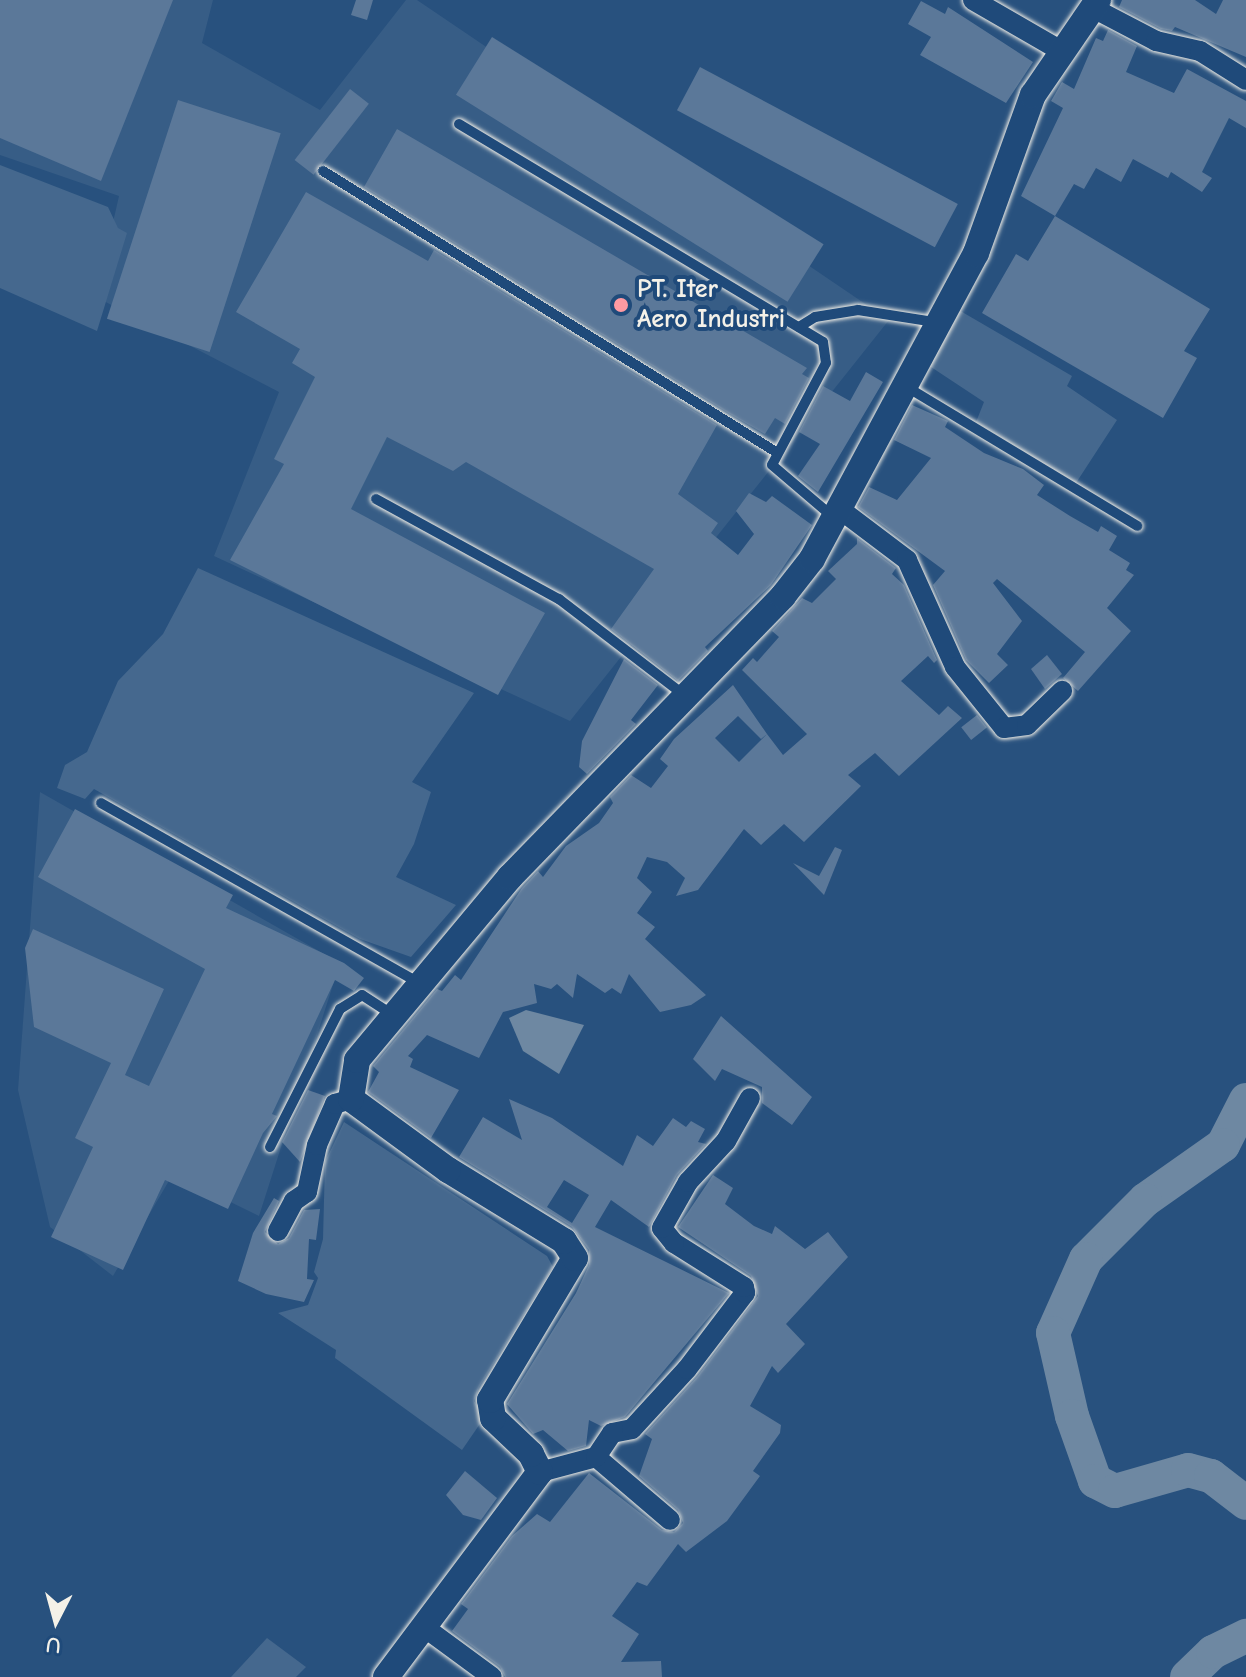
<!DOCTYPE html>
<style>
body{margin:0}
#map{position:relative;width:1246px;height:1677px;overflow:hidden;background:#28517e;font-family:"Comic Neue",sans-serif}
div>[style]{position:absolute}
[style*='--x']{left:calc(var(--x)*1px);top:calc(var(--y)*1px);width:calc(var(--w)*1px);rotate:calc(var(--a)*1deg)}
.built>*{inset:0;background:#375d86}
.green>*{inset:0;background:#45688e}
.water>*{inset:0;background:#6e88a2}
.river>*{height:34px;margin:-17px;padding:0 17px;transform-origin:17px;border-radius:17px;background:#6e88a2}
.building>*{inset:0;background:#5b7899;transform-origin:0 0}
.roads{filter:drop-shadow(0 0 2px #f4f1e8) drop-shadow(0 0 2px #f4f1e8)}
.service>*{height:10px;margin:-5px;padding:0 5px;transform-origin:5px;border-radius:5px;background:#1f4a7a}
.minor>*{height:20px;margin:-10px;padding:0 10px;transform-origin:10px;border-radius:10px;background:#1f4a7a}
.tertiary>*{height:26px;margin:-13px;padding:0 13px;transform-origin:13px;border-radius:13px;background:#1f4a7a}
.dots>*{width:22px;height:22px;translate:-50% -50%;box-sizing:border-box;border:4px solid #1f4a7a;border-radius:50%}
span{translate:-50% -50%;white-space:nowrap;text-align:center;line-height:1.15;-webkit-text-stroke:8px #1f4a7a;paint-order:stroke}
.poi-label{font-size:26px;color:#f4f1e8;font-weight:700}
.left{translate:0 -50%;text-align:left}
.north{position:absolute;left:16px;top:1581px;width:80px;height:80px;-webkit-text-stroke:6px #1f4a7a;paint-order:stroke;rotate:186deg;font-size:22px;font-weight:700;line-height:32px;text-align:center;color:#f4f1e8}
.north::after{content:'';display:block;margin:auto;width:28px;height:36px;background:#f4f1e8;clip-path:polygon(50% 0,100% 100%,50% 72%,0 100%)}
</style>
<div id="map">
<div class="built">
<div style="clip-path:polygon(0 0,213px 0,202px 43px,320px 110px,406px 0,417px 0,889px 320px,570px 721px,214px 556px,279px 392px,96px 297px,119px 196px,0 155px)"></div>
<div style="clip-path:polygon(40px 792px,340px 963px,259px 1216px,173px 1174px,113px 1276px,50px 1227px,18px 1090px)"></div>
</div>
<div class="green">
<div style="clip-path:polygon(0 165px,108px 207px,118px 228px,127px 233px,97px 331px,0 288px)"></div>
<div style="clip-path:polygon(957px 309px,1072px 376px,1067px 386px,1117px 420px,1076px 483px,976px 422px,984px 402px,928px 365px)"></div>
<div style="clip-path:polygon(198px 568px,474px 693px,412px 782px,431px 792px,414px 844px,396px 877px,456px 905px,411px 957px,360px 939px,94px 789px,85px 799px,57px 788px,65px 765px,87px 752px,118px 681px,163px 634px)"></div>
<div style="clip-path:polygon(344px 1122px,547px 1256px,553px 1267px,479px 1387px,474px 1401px,484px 1418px,462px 1450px,335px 1358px,336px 1350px,278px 1313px,308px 1305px,318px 1278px,314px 1272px,323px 1239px,325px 1162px)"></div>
<div style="clip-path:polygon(267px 1638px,306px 1667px,296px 1677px,231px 1677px)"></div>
</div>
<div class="water">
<div style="clip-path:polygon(526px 1010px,584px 1025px,559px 1074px,523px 1051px,509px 1018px)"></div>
</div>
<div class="river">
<div style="--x:1246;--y:1100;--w:51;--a:117.1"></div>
<div style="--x:1223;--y:1145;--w:95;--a:144.8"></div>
<div style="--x:1145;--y:1200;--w:83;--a:135"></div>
<div style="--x:1086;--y:1259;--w:81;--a:114"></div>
<div style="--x:1053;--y:1333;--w:85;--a:77.1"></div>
<div style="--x:1072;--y:1416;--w:69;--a:70.5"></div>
<div style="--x:1095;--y:1481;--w:22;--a:27"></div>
<div style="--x:1115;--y:1491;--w:76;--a:-16"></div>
<div style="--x:1188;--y:1470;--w:24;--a:15"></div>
<div style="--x:1211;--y:1476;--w:44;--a:37.6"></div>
<div style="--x:1187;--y:1677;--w:36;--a:-44"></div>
<div style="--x:1213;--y:1652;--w:37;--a:-26"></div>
</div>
<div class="building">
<div style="clip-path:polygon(0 0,173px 0,101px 181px,0 138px)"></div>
<div style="clip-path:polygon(356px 0,373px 0,367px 20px,351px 15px)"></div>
<div style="clip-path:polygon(1122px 0,1195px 0,1216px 14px,1223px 0,1246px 0,1246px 57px,1175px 27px,1172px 31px,1161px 29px,1119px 7px)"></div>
<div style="clip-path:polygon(921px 1px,945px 14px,948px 7px,1033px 62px,1006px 103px,920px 55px,931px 37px,908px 24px)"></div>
<div style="clip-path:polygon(1108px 30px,1137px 46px,1126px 72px,1174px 93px,1187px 69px,1246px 101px,1246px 128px,1229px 118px,1202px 172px,1212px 178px,1202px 192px,1171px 172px,1168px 178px,1133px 159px,1121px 182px,1096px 168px,1084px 189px,1074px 184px,1055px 216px,1021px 196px,1063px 108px,1051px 101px,1062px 82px,1074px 89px,1096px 38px,1103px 41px)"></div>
<div style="left:492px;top:37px;width:391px;height:68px;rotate:32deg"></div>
<div style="left:700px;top:67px;width:292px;height:49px;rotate:28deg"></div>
<div style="left:350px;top:89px;width:24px;height:90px;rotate:38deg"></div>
<div style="left:178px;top:100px;width:108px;height:230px;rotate:18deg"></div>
<div style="clip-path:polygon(397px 129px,807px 368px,802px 374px,809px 378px,785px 424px,775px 418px,765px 434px,730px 414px,364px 187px)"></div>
<div style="clip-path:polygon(306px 192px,428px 261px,434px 250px,717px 425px,678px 494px,718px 523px,711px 533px,738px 555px,754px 534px,736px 511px,749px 493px,766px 502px,772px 496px,812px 525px,771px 585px,705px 647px,708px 651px,678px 681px,611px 629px,654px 569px,466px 462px,453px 471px,387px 437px,351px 509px,545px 613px,498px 695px,230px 560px,284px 464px,274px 459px,315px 377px,292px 363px,300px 349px,236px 312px)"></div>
<div style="clip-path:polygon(1055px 216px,1210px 309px,1184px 351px,1197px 358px,1163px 418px,982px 313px,1016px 254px,1028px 261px)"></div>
<div style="clip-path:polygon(866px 372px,883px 382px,818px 492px,798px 476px,820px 444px,799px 432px,823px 386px,850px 401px)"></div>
<div style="clip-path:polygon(912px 405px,948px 421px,945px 427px,984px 453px,1023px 469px,1044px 485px,1037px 495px,1070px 516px,1098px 532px,1101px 526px,1117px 536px,1109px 550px,1130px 563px,1126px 570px,1134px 575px,1107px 608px,1131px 631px,1078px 691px,1063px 678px,1085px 652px,997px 579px,993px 583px,1022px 621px,997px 654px,1008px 665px,989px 683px,966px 660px,933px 585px,945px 571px,858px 507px,869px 487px,897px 500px,931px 458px,894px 440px)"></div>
<div style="clip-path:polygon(857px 538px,896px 568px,892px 574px,904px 585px,937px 660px,934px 663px,928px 656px,901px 681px,939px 715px,948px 706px,962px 718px,899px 776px,875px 753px,848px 775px,861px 786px,804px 842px,784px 824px,761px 845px,744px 829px,698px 890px,676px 896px,685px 878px,667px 862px,647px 857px,637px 878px,652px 892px,637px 913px,655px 927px,645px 939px,706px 995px,691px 1005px,660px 1012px,629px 974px,621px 994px,612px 988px,605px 993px,577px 974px,573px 998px,557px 984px,551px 989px,534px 984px,537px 1003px,503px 1012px,479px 1058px,427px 1035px,408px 1056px,413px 1059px,410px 1067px,459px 1090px,431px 1138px,368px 1092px,379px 1072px,373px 1066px,437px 989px,442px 991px,455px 975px,461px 980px,522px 888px,538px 871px,543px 877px,566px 846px,599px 823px,613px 803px,610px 797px,631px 775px,651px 788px,668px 766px,660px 759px,674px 739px,733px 685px,767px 734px,761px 739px,738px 716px,715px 738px,739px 762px,767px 734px,783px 755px,807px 734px,742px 670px,753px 658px,757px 662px,779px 637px,772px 631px,802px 598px,812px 603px,836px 579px,828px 571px,857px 544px)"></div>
<div style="clip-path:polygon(1047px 655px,1062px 674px,1045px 689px,1031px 669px)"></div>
<div style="clip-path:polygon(624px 659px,658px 685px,631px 720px,636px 724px,587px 774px,579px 767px,582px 741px)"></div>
<div style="left:977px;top:715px;width:16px;height:20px;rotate:52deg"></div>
<div style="clip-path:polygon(75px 809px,233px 895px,226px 908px,344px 963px,364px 978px,354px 991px,335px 980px,272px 1114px,277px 1116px,263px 1133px,228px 1209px,165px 1180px,123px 1270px,51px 1237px,93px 1147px,75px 1138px,111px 1063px,34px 1027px,25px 948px,33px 929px,164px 989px,125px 1075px,149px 1086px,205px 969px,38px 877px)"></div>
<div style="clip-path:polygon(835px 847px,842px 850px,824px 895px,793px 863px,819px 876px)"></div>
<div style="clip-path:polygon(721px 1016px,812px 1097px,792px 1125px,762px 1103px,762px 1087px,722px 1069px,715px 1081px,693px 1059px)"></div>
<div style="clip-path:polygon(308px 1090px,325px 1096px,300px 1162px,282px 1142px)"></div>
<div style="clip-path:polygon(evenodd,509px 1099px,552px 1118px,623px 1166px,637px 1135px,653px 1146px,673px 1118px,686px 1127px,691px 1121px,705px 1129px,698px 1142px,706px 1144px,677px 1175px,649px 1227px,611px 1200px,595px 1227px,729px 1293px,625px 1417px,601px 1426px,589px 1420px,586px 1446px,568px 1451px,543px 1430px,533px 1434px,507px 1404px,576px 1293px,589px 1265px,589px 1250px,572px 1227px,459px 1157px,483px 1117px,522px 1140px,509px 1099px,564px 1180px,589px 1195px,572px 1223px,547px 1207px,564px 1180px)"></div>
<div style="clip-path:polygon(713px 1175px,733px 1188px,725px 1204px,754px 1226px,772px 1234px,775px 1226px,805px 1249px,828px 1232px,848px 1257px,786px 1324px,805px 1344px,778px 1373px,772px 1366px,750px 1406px,781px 1425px,780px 1433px,753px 1471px,760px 1476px,727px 1521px,686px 1552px,678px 1544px,647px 1586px,637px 1582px,612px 1616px,639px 1634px,621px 1662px,661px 1661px,662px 1677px,505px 1677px,500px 1667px,452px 1631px,468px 1609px,461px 1604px,512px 1536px,537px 1514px,550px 1522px,589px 1473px,662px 1530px,674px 1532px,683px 1523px,678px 1510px,639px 1476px,652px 1439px,645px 1434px,697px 1377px,758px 1296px,751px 1276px,678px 1227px)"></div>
<div style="clip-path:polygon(274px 1198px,279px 1201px,265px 1232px,278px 1244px,289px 1238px,304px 1210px,320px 1209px,316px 1240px,309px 1239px,307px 1279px,314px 1280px,304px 1302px,266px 1294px,238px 1281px,253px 1233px)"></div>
<div style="clip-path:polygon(465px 1471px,497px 1498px,481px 1520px,463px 1515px,446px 1495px)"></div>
</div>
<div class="roads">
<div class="service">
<div style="--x:459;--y:124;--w:424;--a:30.9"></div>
<div style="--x:823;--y:342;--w:21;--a:82"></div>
<div style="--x:826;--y:363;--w:115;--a:117.9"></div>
<div style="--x:772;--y:465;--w:80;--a:40.4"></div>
<div style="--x:323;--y:171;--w:533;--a:31.81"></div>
<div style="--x:799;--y:327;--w:19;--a:-32"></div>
<div style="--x:815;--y:317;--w:44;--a:-9.2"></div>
<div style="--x:858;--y:310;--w:78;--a:8.9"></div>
<div style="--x:907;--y:387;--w:269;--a:31.1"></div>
<div style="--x:376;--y:499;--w:209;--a:28.7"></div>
<div style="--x:559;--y:599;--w:158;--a:37.5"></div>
<div style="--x:101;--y:803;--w:364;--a:29.5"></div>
<div style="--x:270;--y:1147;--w:155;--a:-63.1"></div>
<div style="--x:340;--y:1009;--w:26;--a:-32"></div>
<div style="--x:362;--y:995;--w:35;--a:33"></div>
</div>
<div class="minor">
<div style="--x:973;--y:0;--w:104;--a:30"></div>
<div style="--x:1093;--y:8;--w:71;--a:27.6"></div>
<div style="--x:1156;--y:41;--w:45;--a:12.8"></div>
<div style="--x:1200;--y:51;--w:54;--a:32.2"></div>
<div style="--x:837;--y:507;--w:88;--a:37.1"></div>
<div style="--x:907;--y:560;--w:117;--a:65.8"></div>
<div style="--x:955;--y:667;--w:78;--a:51.2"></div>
<div style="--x:1004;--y:728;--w:23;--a:-7"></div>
<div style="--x:1027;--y:725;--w:49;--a:-44.2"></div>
<div style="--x:278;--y:1231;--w:34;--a:-62"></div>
<div style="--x:294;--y:1201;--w:16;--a:-35"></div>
<div style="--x:307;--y:1192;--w:48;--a:-78"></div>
<div style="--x:317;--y:1145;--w:45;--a:-66.3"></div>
<div style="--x:335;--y:1104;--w:17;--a:-17"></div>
<div style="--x:596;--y:1457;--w:97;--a:40.4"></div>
<div style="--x:540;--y:1472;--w:58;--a:-15"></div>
<div style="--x:596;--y:1457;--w:29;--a:-56"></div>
<div style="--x:612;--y:1433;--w:20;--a:-11"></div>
<div style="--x:632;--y:1429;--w:81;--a:-47.5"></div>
<div style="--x:687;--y:1369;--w:96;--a:-52.7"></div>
<div style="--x:745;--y:1293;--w:6;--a:-99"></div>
<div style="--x:744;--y:1287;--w:83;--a:-147.8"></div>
<div style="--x:674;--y:1243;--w:19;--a:-129"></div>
<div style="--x:662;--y:1228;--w:53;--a:-60.5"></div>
<div style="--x:688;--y:1182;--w:56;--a:-47.2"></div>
<div style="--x:726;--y:1141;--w:49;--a:-60.8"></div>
<div style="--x:424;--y:1627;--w:84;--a:36.3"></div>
</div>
<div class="tertiary">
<div style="--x:386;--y:1677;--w:256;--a:-53.1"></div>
<div style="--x:540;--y:1472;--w:20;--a:-117"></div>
<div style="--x:531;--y:1454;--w:52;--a:-136.5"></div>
<div style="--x:493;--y:1418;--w:18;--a:-99"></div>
<div style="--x:490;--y:1400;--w:165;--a:-59.1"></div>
<div style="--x:575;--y:1258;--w:20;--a:-123"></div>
<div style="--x:564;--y:1241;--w:136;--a:-148.5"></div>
<div style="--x:448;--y:1170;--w:120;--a:-143.8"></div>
<div style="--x:351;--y:1099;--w:39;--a:-81"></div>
<div style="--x:357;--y:1060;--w:239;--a:-50.1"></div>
<div style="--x:510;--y:877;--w:392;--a:-45.8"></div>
<div style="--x:783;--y:596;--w:47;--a:-51.9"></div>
<div style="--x:812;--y:559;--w:347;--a:-61.8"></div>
<div style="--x:976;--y:253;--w:168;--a:-70.2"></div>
<div style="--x:1033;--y:95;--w:115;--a:-55.6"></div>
</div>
</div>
<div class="dots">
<div style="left:621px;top:305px;background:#ff9aa2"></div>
</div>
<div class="poi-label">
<span class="left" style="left:637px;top:305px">PT. Iter<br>Aero Industri</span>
</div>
<div class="north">U</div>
</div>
